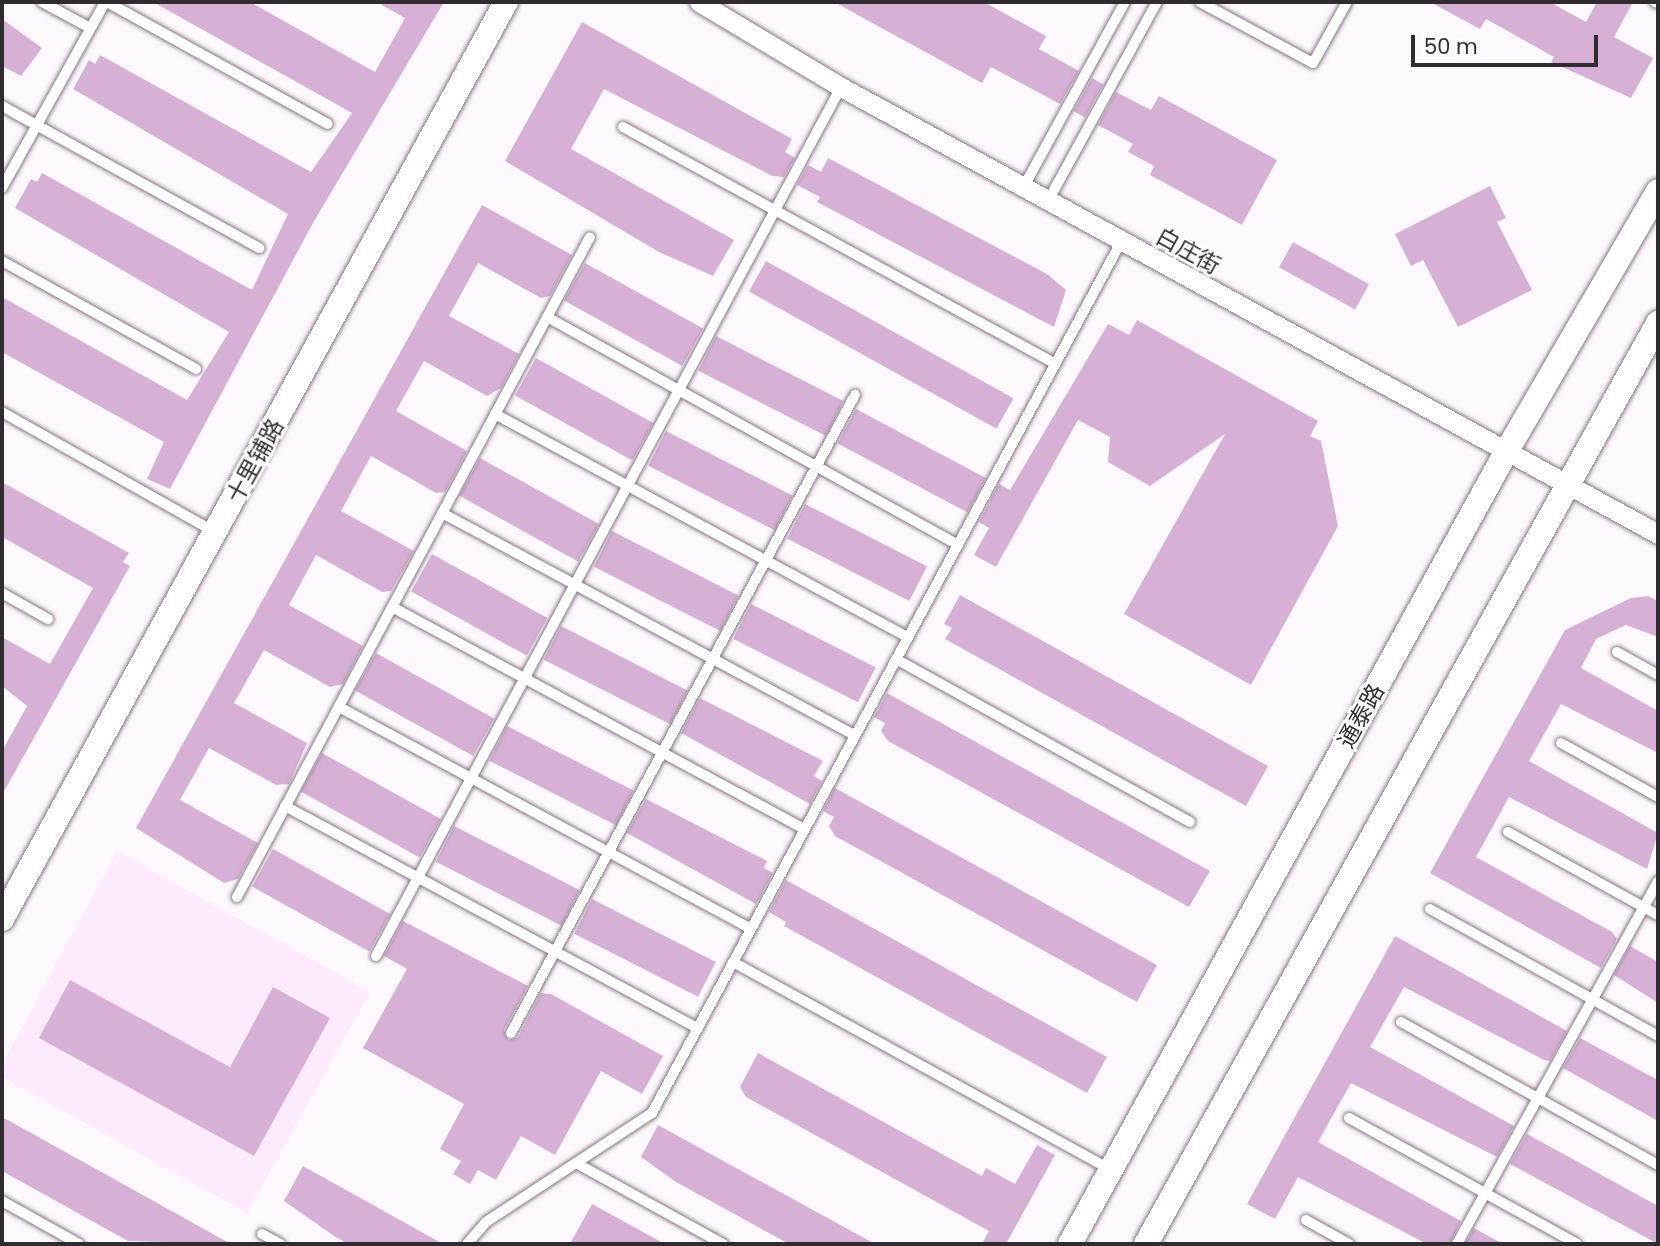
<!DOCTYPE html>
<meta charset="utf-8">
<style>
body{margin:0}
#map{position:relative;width:1660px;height:1246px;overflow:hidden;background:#fdf8fd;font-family:Poppins,"Noto Sans SC",sans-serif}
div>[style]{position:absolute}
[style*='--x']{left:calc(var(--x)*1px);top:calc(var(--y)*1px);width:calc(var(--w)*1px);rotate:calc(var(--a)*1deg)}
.built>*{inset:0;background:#feeafd}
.building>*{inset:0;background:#d7b1d5;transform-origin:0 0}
.roads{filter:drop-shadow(0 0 2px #837782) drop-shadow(0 0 2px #837782)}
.service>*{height:10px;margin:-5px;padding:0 5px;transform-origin:5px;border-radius:5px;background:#fff}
.minor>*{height:19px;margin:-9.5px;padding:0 9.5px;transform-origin:9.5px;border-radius:9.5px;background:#fff}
.tertiary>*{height:24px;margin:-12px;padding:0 12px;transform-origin:12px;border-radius:12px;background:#fff}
span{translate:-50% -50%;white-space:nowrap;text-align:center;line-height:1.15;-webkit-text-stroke:6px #fff;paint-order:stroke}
.street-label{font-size:23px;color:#312c31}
.frame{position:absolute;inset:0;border:4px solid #312c31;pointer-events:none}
.scale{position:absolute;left:1411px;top:35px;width:187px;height:32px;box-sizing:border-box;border:4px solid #312c31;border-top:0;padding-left:9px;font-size:21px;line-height:24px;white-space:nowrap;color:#312c31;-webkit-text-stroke:5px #fff;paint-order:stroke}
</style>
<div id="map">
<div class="built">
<div style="clip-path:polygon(117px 851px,370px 992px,247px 1213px,2px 1077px,2px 1065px)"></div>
</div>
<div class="building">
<div style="clip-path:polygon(153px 2px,250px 2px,375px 72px,405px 18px,377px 2px,444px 2px,313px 223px,170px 489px,147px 479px,164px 442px,2px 352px,2px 297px,187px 400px,229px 332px,15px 208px,31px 179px,37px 182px,42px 173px,252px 290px,288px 214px,73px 89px,89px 60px,95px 64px,100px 55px,311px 172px,352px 113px)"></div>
<div style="clip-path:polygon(834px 2px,984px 2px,1046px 36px,1039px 49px,1079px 71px,1060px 104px,991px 67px,982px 83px)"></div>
<div style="clip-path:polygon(1430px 2px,1550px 2px,1586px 22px,1597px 2px,1633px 2px,1614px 37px,1653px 58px,1631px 98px,1551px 62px,1554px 57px,1486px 19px,1480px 29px)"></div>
<div style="clip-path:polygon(2px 19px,42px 48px,21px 76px,2px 66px)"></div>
<div style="clip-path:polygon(582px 22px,792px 139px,785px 152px,795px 158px,784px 177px,772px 176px,604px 89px,571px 149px,734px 240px,713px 276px,659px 252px,505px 161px)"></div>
<div style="left:1092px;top:78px;width:13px;height:38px;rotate:29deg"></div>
<div style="clip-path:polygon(1116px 92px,1151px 110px,1159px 96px,1277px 160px,1242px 225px,1150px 175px,1154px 166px,1128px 152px,1133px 144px,1098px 125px)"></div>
<div style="clip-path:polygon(828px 158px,1047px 274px,1066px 290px,1054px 327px,817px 202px,820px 197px,797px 185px,808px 165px,821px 172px)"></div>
<div style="clip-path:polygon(1490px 186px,1506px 218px,1497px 222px,1532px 290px,1458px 327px,1423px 260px,1411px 266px,1395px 234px)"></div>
<div style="clip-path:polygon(482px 205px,572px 255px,550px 296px,541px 298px,478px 263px,449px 316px,519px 354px,501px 388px,487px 396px,424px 361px,396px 411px,467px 451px,445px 492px,436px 493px,371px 456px,341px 511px,414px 551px,391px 591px,382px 592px,316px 555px,289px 605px,363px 646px,343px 684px,330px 687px,264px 650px,234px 703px,307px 743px,289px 784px,276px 785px,209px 748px,180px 800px,258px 843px,238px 879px,224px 883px,136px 828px)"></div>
<div style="left:1293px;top:242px;width:87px;height:29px;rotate:29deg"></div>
<div style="left:766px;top:261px;width:283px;height:35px;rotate:29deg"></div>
<div style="left:585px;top:263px;width:135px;height:43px;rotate:29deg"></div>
<div style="clip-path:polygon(1137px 320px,1318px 421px,1310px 436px,1321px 441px,1338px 526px,1251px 685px,1124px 614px,1225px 434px,1150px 486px,1108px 462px,1110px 437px,1078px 420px,996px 567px,974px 555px,989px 528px,979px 522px,999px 484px,1010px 490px,1108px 324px,1129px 335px)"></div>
<div style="left:716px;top:336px;width:143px;height:39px;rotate:27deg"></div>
<div style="left:536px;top:358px;width:134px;height:43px;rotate:29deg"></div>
<div style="left:856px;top:409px;width:147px;height:39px;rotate:28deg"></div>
<div style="left:666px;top:431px;width:142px;height:39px;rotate:27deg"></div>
<div style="left:480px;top:458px;width:136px;height:43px;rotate:29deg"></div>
<div style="clip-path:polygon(2px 482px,129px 553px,123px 562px,130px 566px,2px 795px,2px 751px,27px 706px,2px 686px,2px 637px,50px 664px,93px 588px,2px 537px)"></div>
<div style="left:805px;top:504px;width:137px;height:39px;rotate:27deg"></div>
<div style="left:612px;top:531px;width:142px;height:40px;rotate:27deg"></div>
<div style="left:432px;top:554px;width:132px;height:43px;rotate:29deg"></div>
<div style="clip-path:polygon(960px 595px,1268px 766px,1246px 806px,945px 639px,952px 628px,944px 624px)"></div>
<div style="clip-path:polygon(1648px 596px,1658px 601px,1658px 637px,1626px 625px,1596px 639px,1581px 668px,1658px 711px,1658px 753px,1561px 704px,1529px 761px,1658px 833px,1647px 869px,1509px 797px,1476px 857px,1612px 932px,1617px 939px,1601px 968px,1430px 873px,1565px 630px,1631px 598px)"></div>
<div style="left:751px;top:604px;width:140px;height:39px;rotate:27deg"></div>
<div style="left:561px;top:626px;width:142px;height:38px;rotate:27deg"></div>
<div style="left:376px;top:653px;width:135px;height:43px;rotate:29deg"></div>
<div style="clip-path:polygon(887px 693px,1210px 871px,1189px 907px,888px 741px,881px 731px,885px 723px,874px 717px)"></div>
<div style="clip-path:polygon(700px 698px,823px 761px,814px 776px,822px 781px,810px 804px,681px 733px)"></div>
<div style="left:507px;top:726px;width:142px;height:39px;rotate:27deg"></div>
<div style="left:322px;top:753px;width:136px;height:44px;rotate:29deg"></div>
<div style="clip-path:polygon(835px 788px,1157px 965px,1137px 1002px,835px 836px,829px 826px,834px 817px,823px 811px)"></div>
<div style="clip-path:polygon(646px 799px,767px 861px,764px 868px,773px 873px,756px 904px,627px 833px)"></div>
<div style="left:454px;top:826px;width:141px;height:40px;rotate:27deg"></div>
<div style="left:273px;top:849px;width:134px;height:43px;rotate:29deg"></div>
<div style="clip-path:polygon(786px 880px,1107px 1057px,1087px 1093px,784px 926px,786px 922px,769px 912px)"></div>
<div style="left:592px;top:899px;width:139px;height:39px;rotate:27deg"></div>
<div style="clip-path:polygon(403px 921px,528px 986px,504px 1030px,508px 1040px,518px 1037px,541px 993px,551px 994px,663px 1056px,642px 1094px,601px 1071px,555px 1155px,521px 1136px,496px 1180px,478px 1170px,470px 1184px,453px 1174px,461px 1161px,440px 1149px,464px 1104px,363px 1048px,407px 969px,384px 956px)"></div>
<div style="clip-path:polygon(1395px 936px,1567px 1031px,1550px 1061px,1544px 1060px,1404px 987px,1370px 1047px,1514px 1126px,1497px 1157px,1351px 1083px,1318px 1142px,1461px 1221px,1450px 1244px,1427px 1244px,1298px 1177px,1275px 1219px,1247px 1204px)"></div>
<div style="clip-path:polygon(1630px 946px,1658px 962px,1658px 1003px,1614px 975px)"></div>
<div style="clip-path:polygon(70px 980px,230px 1067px,273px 987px,330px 1018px,254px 1156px,39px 1038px)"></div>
<div style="clip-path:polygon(1580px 1038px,1658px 1080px,1658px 1121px,1563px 1068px)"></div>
<div style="clip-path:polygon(758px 1053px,982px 1176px,986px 1168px,1015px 1184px,1037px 1145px,1055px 1155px,1006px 1244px,982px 1244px,989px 1231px,746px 1097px,740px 1087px)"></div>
<div style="clip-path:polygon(2px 1117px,24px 1129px,231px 1244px,128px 1241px,2px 1171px)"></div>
<div style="clip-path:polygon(658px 1125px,875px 1244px,789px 1244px,676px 1182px,641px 1157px)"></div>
<div style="clip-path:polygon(1527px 1134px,1658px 1206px,1658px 1244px,1510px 1164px)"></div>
<div style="clip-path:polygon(303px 1166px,443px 1244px,348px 1244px,334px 1236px,284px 1201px)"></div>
<div style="clip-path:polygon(592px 1204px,665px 1244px,570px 1244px)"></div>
<div style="clip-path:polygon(1474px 1228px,1503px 1244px,1465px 1244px)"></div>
</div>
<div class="roads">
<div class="service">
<div style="--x:42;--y:2;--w:55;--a:28.4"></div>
<div style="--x:107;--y:2;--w:252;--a:28.9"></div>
<div style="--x:1200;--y:2;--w:128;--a:28.4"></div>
<div style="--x:1313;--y:63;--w:70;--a:-60.9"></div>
<div style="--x:1655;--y:2;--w:3;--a:18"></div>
<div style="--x:2;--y:106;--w:294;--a:28.9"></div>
<div style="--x:623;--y:127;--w:493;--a:28.7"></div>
<div style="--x:2;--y:188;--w:213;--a:-61"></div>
<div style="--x:1023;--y:188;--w:212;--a:-61.3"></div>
<div style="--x:1048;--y:201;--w:227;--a:-61.3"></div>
<div style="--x:2;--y:261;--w:222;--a:29.1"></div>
<div style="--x:547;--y:317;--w:470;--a:29"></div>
<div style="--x:2;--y:412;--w:244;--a:29.4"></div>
<div style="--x:495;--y:414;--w:469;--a:28.4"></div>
<div style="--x:442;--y:513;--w:469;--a:28.3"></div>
<div style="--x:2;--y:593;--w:53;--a:29.5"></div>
<div style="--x:392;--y:607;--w:468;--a:28.3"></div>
<div style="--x:1617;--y:652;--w:47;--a:29.3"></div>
<div style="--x:896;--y:659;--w:336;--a:29"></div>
<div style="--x:339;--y:707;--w:468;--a:28.3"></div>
<div style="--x:1561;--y:743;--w:111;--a:29.1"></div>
<div style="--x:285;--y:806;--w:468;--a:28.3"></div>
<div style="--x:1508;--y:832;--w:171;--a:29"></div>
<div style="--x:237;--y:897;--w:748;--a:-61.86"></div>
<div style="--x:1430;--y:909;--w:261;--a:29.1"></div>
<div style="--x:376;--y:956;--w:986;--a:-61.85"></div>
<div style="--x:733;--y:962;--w:429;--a:28.8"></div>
<div style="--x:1401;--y:1022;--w:294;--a:29.1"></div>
<div style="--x:511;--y:1033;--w:725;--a:-61.67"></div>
<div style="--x:1349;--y:1118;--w:260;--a:28.9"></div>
<div style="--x:578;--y:1164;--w:166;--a:28.9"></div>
<div style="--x:2;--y:1201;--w:88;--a:29.2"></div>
<div style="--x:1306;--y:1220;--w:49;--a:29.2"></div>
<div style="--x:262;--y:1234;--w:21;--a:29"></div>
<div style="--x:467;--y:1244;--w:29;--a:-49"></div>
<div style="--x:486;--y:1222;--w:199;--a:-33.3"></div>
<div style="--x:652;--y:1113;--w:989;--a:-61.7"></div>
<div style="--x:1457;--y:1244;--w:415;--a:-61"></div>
</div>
<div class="minor">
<div style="--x:699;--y:2;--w:165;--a:30.9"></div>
<div style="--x:841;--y:87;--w:931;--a:28.68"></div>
</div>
<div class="tertiary">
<div style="--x:2;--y:919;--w:1046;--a:-61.21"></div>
<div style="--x:1070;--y:1244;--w:902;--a:-61.16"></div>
<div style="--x:1505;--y:454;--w:304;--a:-59.8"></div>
<div style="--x:1146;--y:1244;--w:1054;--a:-60.93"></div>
</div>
</div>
<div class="street-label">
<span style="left:1188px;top:251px;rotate:29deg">白庄街</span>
<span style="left:255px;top:461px;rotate:-61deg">十里铺路</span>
<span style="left:1361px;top:716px;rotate:-61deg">通泰路</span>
</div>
<div class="frame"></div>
<div class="scale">50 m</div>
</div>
